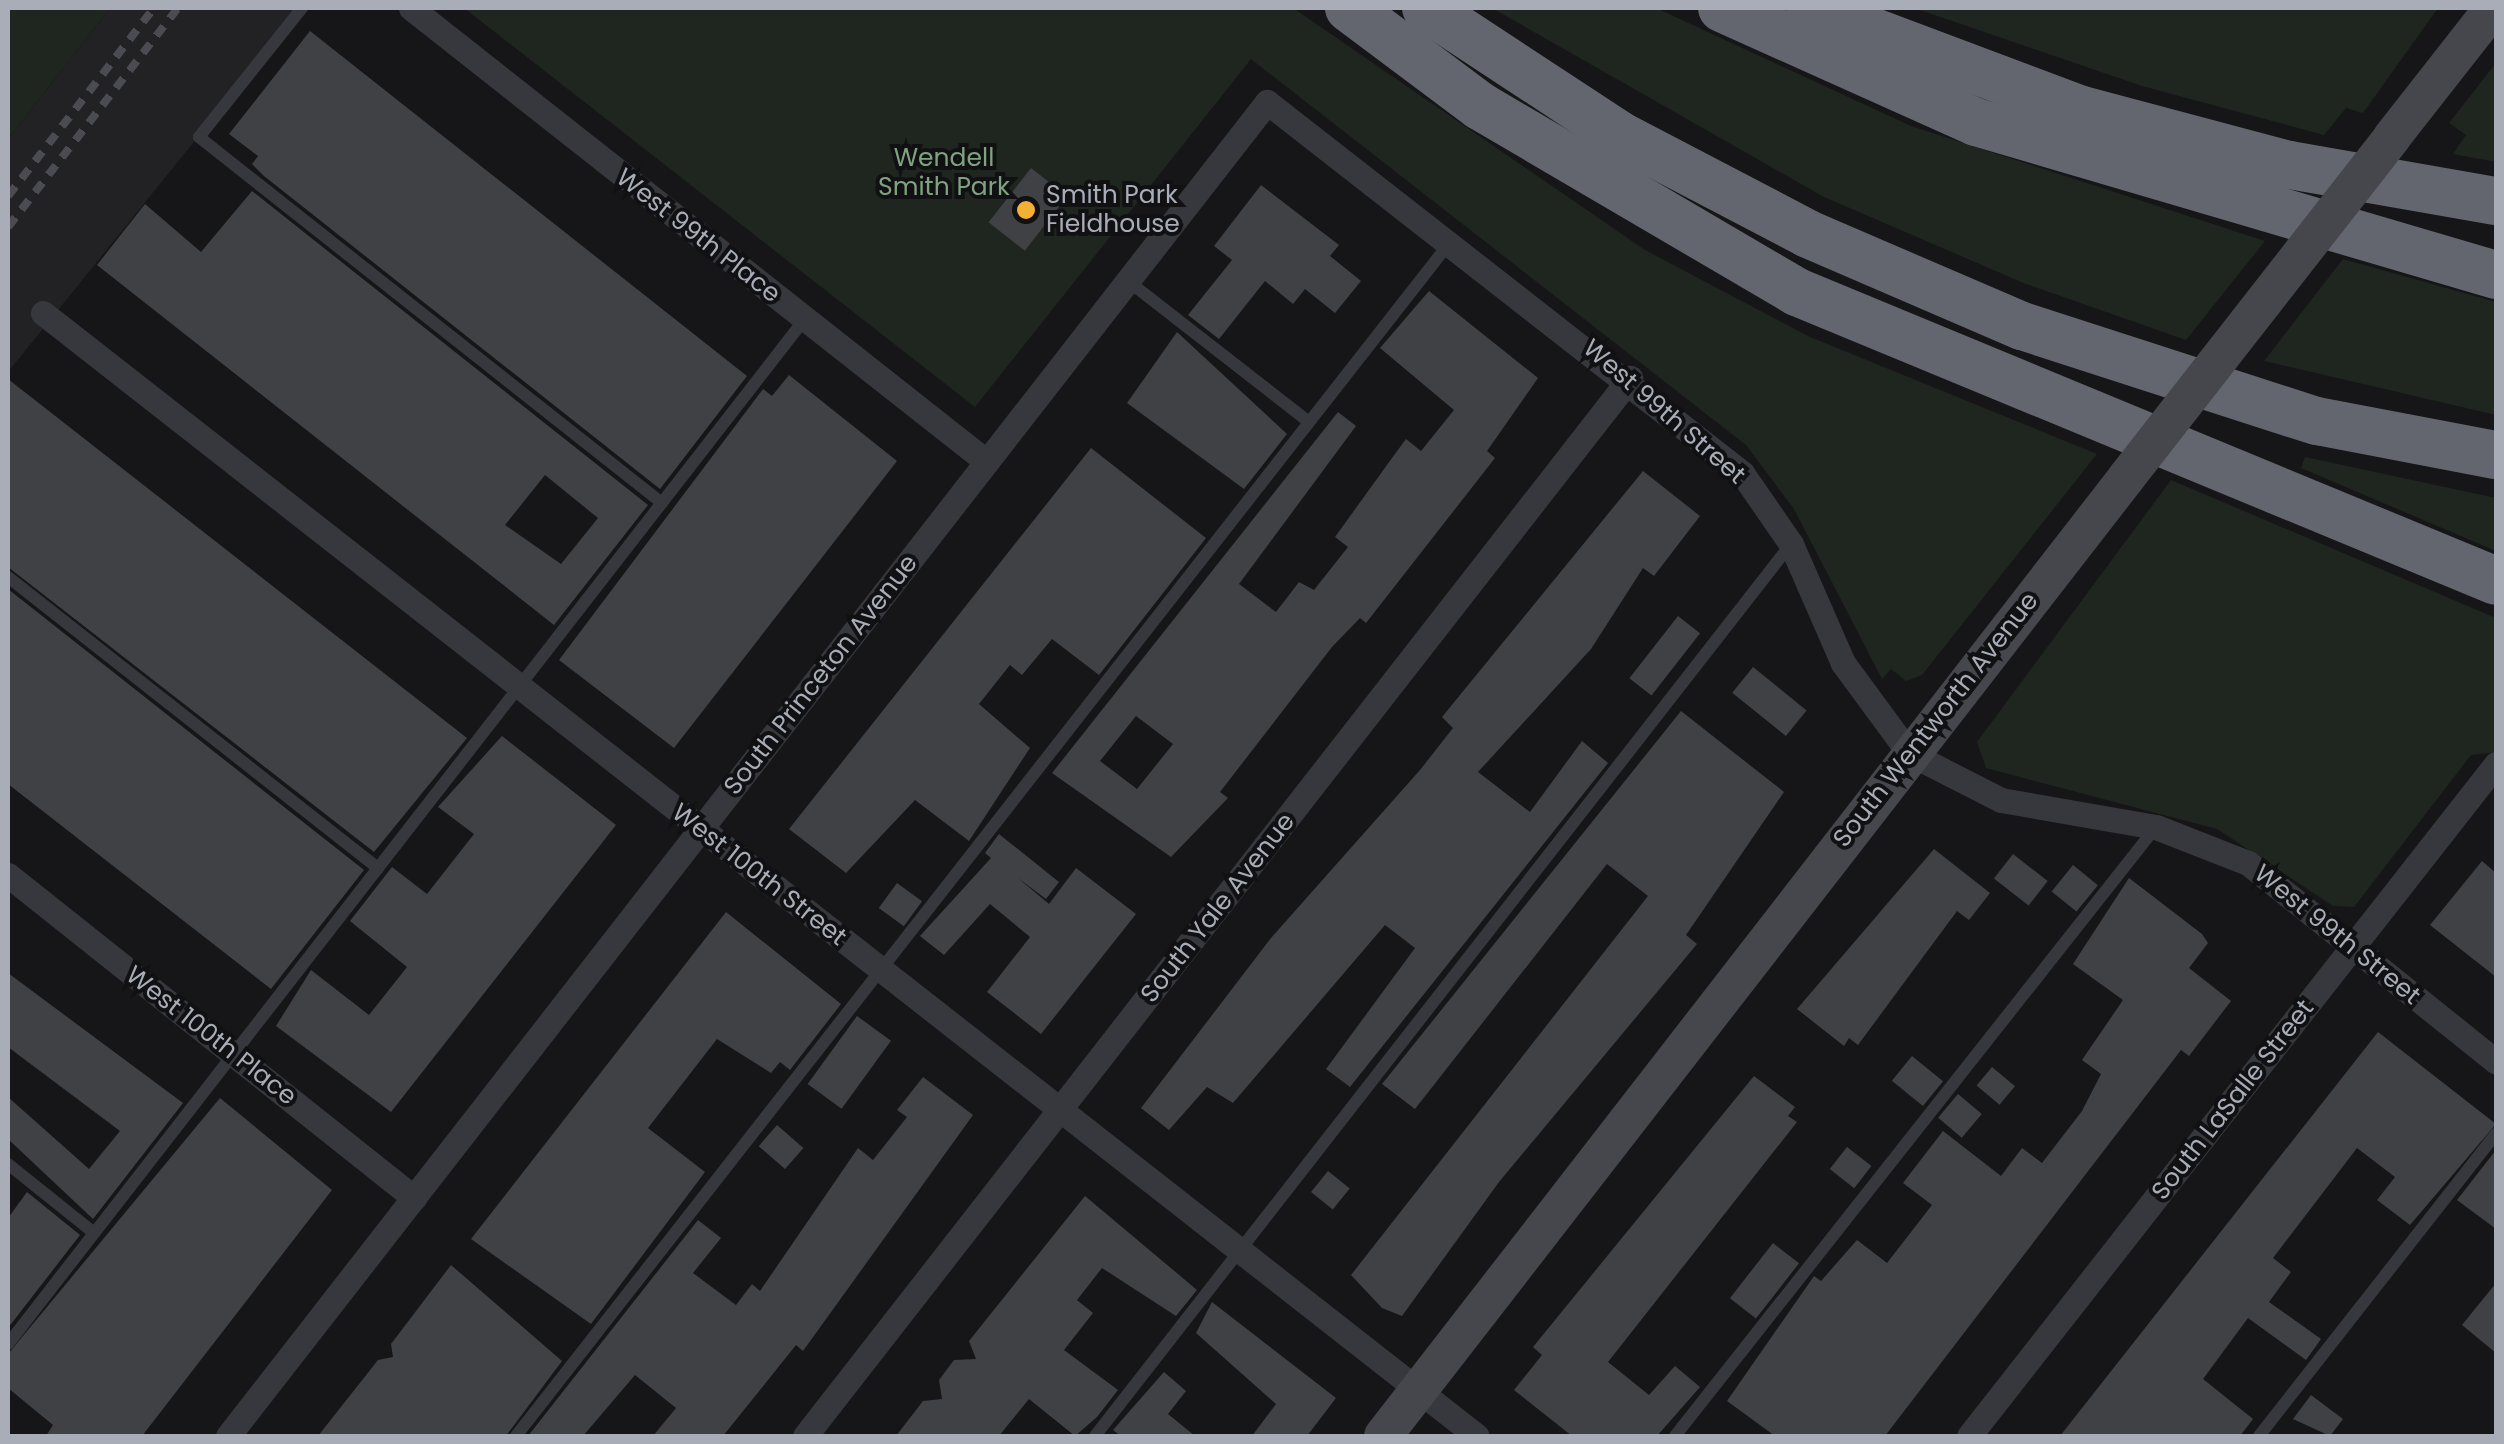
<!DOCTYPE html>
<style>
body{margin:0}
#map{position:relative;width:2504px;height:1444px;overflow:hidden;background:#161618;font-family:Poppins,sans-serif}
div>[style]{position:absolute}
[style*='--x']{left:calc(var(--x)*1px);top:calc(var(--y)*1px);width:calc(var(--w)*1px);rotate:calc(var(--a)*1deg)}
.built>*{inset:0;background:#222225}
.green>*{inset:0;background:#1e261f}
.building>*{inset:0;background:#404145;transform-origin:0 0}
.lane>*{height:12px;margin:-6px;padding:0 6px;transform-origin:6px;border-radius:6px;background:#37383d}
.street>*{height:25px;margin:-12.5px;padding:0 12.5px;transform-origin:12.5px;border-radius:12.5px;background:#37383d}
.secondary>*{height:38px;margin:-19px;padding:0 19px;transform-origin:19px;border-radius:19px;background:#45474d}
.highway>*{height:48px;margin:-24px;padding:0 24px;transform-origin:24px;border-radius:24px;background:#63666e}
.rail>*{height:8px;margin-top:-4px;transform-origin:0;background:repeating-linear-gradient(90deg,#4a4c52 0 12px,transparent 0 22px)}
.secondary-bridge>*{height:38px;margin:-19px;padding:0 19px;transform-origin:19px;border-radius:19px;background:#45474d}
.dots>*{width:28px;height:28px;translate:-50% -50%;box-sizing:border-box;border:5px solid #111113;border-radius:50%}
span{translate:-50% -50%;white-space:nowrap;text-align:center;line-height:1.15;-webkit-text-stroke:8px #111113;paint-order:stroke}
.park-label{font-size:25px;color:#7fa381}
.poi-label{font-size:25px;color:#a8adb8}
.left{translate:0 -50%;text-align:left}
.street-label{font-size:25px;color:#a8adb8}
.frame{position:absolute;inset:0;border:10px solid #a8adb8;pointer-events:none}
</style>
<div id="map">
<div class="built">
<div style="clip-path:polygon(110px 8px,302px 8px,8px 372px,8px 139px)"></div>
</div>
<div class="green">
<div style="clip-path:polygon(8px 8px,110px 8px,8px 139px)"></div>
<div style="clip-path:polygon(464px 8px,1293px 8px,1645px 250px,1810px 337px,2097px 454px,1922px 675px,1906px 681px,1891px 669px,1882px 679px,1794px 509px,1746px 445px,1251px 59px,975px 407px)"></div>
<div style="clip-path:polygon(1492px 8px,1656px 8px,1911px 126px,2265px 241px,2186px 340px,2026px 284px,1824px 197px)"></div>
<div style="clip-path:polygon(1914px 8px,2438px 8px,2363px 113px,2346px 108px,2324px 135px,2142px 86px)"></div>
<div style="clip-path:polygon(2496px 63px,2496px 162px,2453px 154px,2466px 135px,2449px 123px)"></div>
<div style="clip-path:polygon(2343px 259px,2496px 302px,2496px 415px,2264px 361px)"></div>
<div style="clip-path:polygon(2305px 457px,2496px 498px,2496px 551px,2301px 468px)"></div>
<div style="clip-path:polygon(2171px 480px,2496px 618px,2496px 752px,2471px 755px,2354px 907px,2333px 906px,2217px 829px,1986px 768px,1977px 742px)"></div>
</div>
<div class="building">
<div style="clip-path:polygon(310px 31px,747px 376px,660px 489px,264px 176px,252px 164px,258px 156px,229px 134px)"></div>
<div style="left:1031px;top:168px;width:46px;height:69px;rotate:38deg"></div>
<div style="clip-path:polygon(1261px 185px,1339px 245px,1330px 256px,1361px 281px,1335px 313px,1305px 289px,1293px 304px,1265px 281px,1219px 339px,1188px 315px,1232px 260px,1214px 246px)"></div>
<div style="clip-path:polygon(evenodd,252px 191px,648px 505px,554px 625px,97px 265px,145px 204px,201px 252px,252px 191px,545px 475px,598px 518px,561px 564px,505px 525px,545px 475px)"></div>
<div style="clip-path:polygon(evenodd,1429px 291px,1538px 378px,1487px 451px,1495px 458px,1366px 623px,1360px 618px,1332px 647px,1220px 792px,1228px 798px,1171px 857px,1052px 773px,1338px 412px,1356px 426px,1239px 584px,1276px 612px,1299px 582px,1314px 590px,1348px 547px,1335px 537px,1392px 458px,1406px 439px,1421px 451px,1454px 410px,1380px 348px,1429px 291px,1136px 716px,1173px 744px,1137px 789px,1100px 761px,1136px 716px)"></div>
<div style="clip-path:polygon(1177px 332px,1287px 434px,1244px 489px,1127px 403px)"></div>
<div style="clip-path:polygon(789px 375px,897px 461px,674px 748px,559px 660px,763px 389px,772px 396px)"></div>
<div style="clip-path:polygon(8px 379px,467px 738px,374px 852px,8px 567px)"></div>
<div style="clip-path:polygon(1091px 448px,1206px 538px,1099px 675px,1052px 639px,1022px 675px,1010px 665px,979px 704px,1030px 748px,969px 841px,915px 800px,846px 873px,789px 829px)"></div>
<div style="clip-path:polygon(1643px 471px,1700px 516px,1654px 576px,1643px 568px,1591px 649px,1478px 772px,1530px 812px,1582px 741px,1608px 763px,1350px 1087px,1326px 1069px,1415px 948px,1385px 925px,1233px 1103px,1207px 1087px,1169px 1130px,1141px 1108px,1271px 938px,1420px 770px,1453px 728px,1442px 717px)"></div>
<div style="clip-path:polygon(8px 589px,364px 870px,271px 989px,8px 784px)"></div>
<div style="left:1678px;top:616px;width:28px;height:79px;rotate:38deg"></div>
<div style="left:1753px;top:667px;width:69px;height:33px;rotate:39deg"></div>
<div style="clip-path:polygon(1681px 711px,1784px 792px,1686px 935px,1697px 944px,1499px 1182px,1402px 1316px,1382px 1308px,1351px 1275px,1648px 896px,1607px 864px,1415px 1109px,1382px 1084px)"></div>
<div style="clip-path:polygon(502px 736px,616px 825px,391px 1112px,276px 1026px,311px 970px,369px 1015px,407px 967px,350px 921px,392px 867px,427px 894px,474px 834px,438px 807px)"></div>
<div style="clip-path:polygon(999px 834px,1059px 882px,1046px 899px,1018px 878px,1049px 904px,1076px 868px,1136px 914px,1041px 1034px,987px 992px,1030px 937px,990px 904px,944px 955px,920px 936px,991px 858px,985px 853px)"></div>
<div style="clip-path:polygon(1934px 849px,1990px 893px,1969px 920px,1957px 911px,1858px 1045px,1849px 1038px,1844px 1046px,1797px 1009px)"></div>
<div style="left:2013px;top:854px;width:44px;height:31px;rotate:38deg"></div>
<div style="clip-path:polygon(2482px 861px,2496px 873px,2496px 977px,2430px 925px)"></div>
<div style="left:2073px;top:865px;width:32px;height:34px;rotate:39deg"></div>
<div style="clip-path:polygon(2129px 878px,2202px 934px,2208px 943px,2189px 968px,2231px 1001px,2189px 1056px,2181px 1050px,1885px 1436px,1775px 1436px,1727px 1401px,1814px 1276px,1821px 1281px,1857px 1240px,1887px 1263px,1932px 1205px,1903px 1183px,1943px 1131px,2001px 1176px,2022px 1148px,2042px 1163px,2082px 1111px,2101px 1074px,2082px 1060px,2123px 1000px,2073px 964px)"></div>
<div style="left:897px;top:883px;width:31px;height:31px;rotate:36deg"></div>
<div style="clip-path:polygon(726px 912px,841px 1004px,790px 1070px,780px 1062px,771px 1073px,717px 1039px,648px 1128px,705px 1172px,591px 1324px,471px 1239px)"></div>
<div style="clip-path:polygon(8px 973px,183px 1103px,93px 1219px,8px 1139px,8px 1097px,89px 1169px,120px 1131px,8px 1047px)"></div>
<div style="left:857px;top:1016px;width:42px;height:84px;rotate:36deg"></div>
<div style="clip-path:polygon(2378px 1032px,2496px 1124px,2410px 1225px,2377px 1200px,2395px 1177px,2357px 1148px,2273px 1258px,2291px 1272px,2269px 1302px,2321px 1339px,2306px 1360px,2248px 1318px,2203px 1379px,2253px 1419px,2240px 1436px,2060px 1436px)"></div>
<div style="left:1912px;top:1056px;width:40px;height:32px;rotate:39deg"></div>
<div style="left:1992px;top:1067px;width:30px;height:24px;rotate:40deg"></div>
<div style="clip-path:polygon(1754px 1076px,1795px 1107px,1788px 1116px,1797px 1122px,1608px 1362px,1649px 1395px,1675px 1366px,1700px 1387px,1657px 1436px,1572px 1436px,1514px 1390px,1542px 1355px,1533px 1347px)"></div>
<div style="clip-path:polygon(923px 1077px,973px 1115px,803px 1351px,796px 1345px,723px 1436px,653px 1436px,676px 1408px,635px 1375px,583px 1436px,528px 1436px,698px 1220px,721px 1238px,693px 1273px,736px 1305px,752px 1284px,760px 1291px,858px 1148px,873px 1160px,907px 1117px,897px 1110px)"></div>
<div style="left:1958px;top:1094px;width:31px;height:31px;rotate:40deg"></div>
<div style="clip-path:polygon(220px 1098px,332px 1190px,142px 1436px,46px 1436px,53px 1425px,8px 1388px,8px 1354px)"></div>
<div style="left:777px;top:1125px;width:35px;height:28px;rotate:41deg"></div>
<div style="left:1847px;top:1147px;width:31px;height:28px;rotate:38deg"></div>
<div style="clip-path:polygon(2496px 1150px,2496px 1229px,2457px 1200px)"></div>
<div style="left:1328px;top:1171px;width:28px;height:27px;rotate:39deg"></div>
<div style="clip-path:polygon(27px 1192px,80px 1235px,8px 1328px,8px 1218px)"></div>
<div style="clip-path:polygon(1085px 1196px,1197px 1290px,1176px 1316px,1102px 1268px,1077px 1300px,1093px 1313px,1064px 1350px,1118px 1390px,1097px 1417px,1075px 1436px,1029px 1399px,999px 1436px,896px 1436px,923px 1401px,942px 1399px,939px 1380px,954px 1360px,976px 1359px,969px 1341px)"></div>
<div style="left:1773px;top:1243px;width:33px;height:70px;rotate:38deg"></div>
<div style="clip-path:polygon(451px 1265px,562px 1361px,506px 1436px,318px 1436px,378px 1360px,393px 1357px,391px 1344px)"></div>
<div style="clip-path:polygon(2496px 1283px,2496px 1353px,2462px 1325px)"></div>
<div style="clip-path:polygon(1212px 1302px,1336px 1398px,1307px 1436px,1252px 1436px,1276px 1404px,1196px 1333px)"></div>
<div style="clip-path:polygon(1164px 1372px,1186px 1391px,1168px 1414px,1195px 1436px,1121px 1436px,1113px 1430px)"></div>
<div style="clip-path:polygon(2311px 1395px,2343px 1419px,2330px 1436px,2293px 1419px)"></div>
</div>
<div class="lane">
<div style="--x:302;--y:8;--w:165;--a:128.6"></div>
<div style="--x:199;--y:137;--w:590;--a:38.33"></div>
<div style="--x:1128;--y:281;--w:229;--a:37.9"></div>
<div style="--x:8;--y:577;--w:471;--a:38.2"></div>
<div style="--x:8;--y:1164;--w:110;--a:38.7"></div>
<div style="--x:8;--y:1344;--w:1297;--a:-52.14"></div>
<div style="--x:516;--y:1436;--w:1517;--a:-51.96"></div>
<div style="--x:1095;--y:1436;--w:1131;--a:-52.04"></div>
<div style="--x:1675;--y:1436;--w:776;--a:-51.7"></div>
<div style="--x:2259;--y:1436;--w:384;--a:-51.9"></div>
</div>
<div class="street">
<div style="--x:411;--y:8;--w:733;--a:38.24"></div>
<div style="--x:43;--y:313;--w:1821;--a:38.07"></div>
<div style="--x:8;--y:875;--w:519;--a:38.5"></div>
<div style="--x:228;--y:1436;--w:1691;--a:-52.09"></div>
<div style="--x:1267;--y:102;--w:603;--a:37.99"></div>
<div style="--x:1742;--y:473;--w:86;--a:55.4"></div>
<div style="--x:1791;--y:544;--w:130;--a:66.4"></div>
<div style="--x:1843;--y:663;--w:112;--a:53.7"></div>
<div style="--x:1909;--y:753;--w:103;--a:27.1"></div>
<div style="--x:2001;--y:800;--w:157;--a:9.9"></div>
<div style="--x:2156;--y:827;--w:99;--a:21.4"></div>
<div style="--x:2248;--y:863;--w:318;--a:38.7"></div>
<div style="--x:805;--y:1436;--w:1342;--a:-52.05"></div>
<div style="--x:1969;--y:1436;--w:854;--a:-51.9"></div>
</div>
<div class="secondary">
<div style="--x:2392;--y:137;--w:164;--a:-51.9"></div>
<div style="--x:1383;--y:1436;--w:1212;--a:-52.2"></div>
</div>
<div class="highway">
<div style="--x:1349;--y:8;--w:164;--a:36.8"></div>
<div style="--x:1480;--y:106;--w:368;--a:30.4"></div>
<div style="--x:1797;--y:292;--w:756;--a:22.46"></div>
<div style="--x:1426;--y:8;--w:231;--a:33.3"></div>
<div style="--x:1619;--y:135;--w:213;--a:27.6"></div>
<div style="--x:1808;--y:234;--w:233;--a:23.3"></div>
<div style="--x:2022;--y:326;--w:310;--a:17.9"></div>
<div style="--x:2317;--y:421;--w:182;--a:10.8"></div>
<div style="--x:1722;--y:8;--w:278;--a:24.2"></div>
<div style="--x:1976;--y:122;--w:542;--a:16.4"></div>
<div style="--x:1810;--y:8;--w:290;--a:20.6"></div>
<div style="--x:2082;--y:110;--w:214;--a:14.9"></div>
<div style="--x:2289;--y:165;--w:210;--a:9.9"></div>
</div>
<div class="rail">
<div style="--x:8;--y:196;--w:238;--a:-52.2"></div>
<div style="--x:8;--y:227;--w:277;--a:-52.2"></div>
</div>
<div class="secondary-bridge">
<div style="--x:2126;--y:478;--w:432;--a:-52"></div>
</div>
<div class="dots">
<div style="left:1026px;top:210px;background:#f2b134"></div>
</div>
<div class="park-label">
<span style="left:944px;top:173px">Wendell<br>Smith Park</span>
</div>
<div class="poi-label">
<span class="left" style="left:1046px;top:210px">Smith Park<br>Fieldhouse</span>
</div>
<div class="street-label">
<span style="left:698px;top:236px;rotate:38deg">West 99th Place</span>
<span style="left:1664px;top:412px;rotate:41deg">West 99th Street</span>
<span style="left:821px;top:675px;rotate:-52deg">South Princeton Avenue</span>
<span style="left:1936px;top:720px;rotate:-52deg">South Wentworth Avenue</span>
<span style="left:759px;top:875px;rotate:38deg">West 100th Street</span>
<span style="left:1218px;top:908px;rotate:-52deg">South Yale Avenue</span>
<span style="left:2337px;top:935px;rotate:39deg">West 99th Street</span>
<span style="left:211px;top:1036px;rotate:38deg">West 100th Place</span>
<span style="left:2233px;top:1100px;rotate:-52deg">South LaSalle Street</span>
</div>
<div class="frame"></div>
</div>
